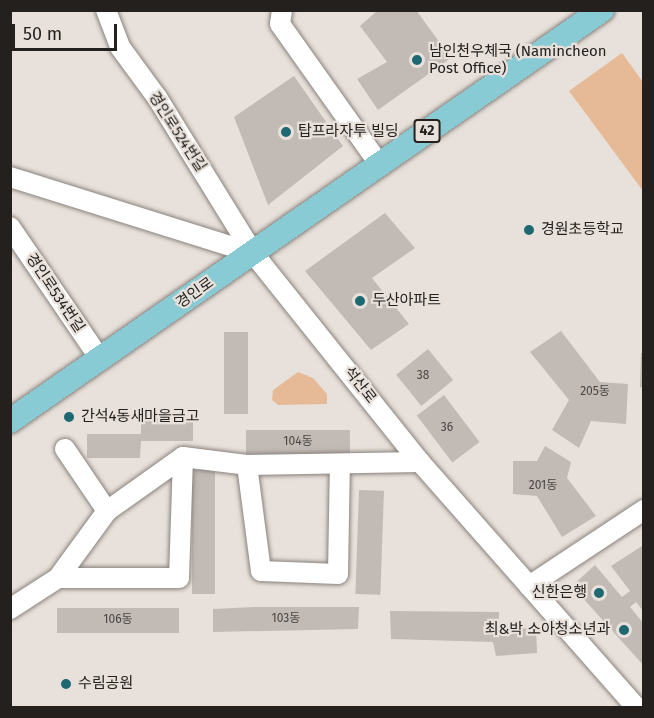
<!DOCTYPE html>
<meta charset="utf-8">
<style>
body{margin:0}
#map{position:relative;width:654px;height:718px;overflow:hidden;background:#e8e1db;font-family:"Fira Sans","Noto Sans KR",sans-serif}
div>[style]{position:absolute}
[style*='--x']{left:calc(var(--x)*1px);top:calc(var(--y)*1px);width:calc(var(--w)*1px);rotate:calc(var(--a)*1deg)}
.green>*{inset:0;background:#e6ba96}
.building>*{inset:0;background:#c1bab5;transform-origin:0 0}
.roads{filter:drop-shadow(0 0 2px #89827d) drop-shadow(0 0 2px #89827d)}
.minor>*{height:20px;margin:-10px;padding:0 10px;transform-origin:10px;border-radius:10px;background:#fff}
.major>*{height:24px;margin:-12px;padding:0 12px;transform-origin:12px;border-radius:12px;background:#89cbd5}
.dots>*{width:16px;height:16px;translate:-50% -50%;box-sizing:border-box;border:3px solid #e8e1db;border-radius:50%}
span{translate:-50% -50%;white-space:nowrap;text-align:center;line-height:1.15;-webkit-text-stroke:4.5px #e8e1db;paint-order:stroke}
.number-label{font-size:12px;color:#4a4644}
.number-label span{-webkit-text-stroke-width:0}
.shield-label span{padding:2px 4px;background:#e8e1db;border:2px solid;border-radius:4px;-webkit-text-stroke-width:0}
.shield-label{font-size:14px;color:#23201e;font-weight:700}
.poi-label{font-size:15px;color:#23201e}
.left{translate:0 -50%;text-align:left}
.right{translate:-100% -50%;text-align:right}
.street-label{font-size:15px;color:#23201e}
.frame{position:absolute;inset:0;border:12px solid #23201e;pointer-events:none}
.scale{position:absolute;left:12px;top:24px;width:105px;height:27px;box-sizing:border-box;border:3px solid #23201e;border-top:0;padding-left:8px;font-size:18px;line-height:21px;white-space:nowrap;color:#23201e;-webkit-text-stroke:4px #e8e1db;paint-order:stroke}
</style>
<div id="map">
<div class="green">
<div style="clip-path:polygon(622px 53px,643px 82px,643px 191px,569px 91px)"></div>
<div style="clip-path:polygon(298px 372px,313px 378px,327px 394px,327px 404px,278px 405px,272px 400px,273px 390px)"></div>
</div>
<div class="building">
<div style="clip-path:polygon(378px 10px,416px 10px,451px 58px,378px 110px,357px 79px,387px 62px,360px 26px)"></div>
<div style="clip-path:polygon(294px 76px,343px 146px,268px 205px,234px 117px)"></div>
<div style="clip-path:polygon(385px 213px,415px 248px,372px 278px,409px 324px,371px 350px,305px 271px)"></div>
<div style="clip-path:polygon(561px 331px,600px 382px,628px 384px,626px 424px,591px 421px,579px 448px,552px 430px,569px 400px,530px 352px)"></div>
<div style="left:224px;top:332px;width:24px;height:82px"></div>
<div style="left:428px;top:349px;width:40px;height:41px;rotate:51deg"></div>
<div style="clip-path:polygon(641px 353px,644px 353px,644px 388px,640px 387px)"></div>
<div style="left:444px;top:395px;width:59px;height:34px;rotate:53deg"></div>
<div style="clip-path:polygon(141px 418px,193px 418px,193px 441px,141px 441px,140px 458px,87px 458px,87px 434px,141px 434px)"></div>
<div style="left:246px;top:430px;width:104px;height:24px"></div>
<div style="clip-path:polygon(545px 446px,571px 462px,567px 478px,596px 516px,562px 537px,537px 496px,513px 494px,513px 461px,537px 461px)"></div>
<div style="left:192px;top:470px;width:23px;height:124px"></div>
<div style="left:359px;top:490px;width:25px;height:104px;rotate:2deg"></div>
<div style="clip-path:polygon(642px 546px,644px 612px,636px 602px,630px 607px,644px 624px,644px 666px,572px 586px,595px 565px,622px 597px,630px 591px,611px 566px)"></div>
<div style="clip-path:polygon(254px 607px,359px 607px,358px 629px,213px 632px,213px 609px)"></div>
<div style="left:57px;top:608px;width:122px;height:25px"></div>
<div style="clip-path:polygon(390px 611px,499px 612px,499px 629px,536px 628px,537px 653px,496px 656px,493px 642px,391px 639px)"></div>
</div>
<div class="roads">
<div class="minor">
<div style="--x:106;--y:10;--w:40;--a:69"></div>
<div style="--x:120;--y:47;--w:64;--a:53.8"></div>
<div style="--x:158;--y:99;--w:181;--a:58.3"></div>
<div style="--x:253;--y:253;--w:268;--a:51.4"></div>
<div style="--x:420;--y:462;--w:328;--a:48.6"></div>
<div style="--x:282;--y:10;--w:14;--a:98"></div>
<div style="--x:280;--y:24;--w:171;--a:54.7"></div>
<div style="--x:10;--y:177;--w:255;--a:17.4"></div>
<div style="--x:10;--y:227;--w:160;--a:55.7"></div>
<div style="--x:183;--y:457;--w:64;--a:7.1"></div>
<div style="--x:247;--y:465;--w:173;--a:-1"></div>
<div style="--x:247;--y:465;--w:107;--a:82.5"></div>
<div style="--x:261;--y:571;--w:77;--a:2.2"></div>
<div style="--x:338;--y:574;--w:110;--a:-89"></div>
<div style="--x:58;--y:578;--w:121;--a:0"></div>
<div style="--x:179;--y:578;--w:121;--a:-88.1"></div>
<div style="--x:183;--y:457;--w:93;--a:144.6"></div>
<div style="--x:529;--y:586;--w:138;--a:-33.5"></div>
<div style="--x:10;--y:609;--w:57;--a:-32.9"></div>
<div style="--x:58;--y:578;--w:83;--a:-53.8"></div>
<div style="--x:107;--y:511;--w:75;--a:-124.1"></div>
</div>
<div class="major">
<div style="--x:10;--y:421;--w:721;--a:-34.77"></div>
</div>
</div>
<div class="dots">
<div style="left:417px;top:60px;background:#1e6873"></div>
<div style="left:286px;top:132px;background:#1e6873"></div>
<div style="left:529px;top:230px;background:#1e6873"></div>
<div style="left:360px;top:301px;background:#1e6873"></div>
<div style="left:69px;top:417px;background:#1e6873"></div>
<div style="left:599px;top:593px;background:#1e6873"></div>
<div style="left:624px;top:630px;background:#1e6873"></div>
<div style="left:66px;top:684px;background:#1e6873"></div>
</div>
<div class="number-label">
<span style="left:423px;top:376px">38</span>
<span style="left:595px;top:392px">205동</span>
<span style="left:447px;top:428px">36</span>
<span style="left:298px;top:442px">104동</span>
<span style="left:543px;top:486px">201동</span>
<span style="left:286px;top:619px">103동</span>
<span style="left:118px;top:620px">106동</span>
</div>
<div class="shield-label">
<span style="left:427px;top:131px">42</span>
</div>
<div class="poi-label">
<span class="left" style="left:429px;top:60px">남인천우체국 (Namincheon<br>Post Office)</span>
<span class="left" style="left:298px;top:132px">탑프라자투 빌딩</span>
<span class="left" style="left:541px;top:230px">경원초등학교</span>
<span class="left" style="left:372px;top:301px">두산아파트</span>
<span class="left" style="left:81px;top:417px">간석4동새마을금고</span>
<span class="right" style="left:587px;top:593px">신한은행</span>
<span class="right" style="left:610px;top:630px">최&amp;박 소아청소년과</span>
<span class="left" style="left:78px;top:684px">수림공원</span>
</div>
<div class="street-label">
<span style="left:177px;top:132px;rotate:57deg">경인로524번길</span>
<span style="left:55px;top:293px;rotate:56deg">경인로534번길</span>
<span style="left:195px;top:293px;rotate:-35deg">경인로</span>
<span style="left:360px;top:385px;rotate:52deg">석산로</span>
</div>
<div class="frame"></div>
<div class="scale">50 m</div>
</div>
